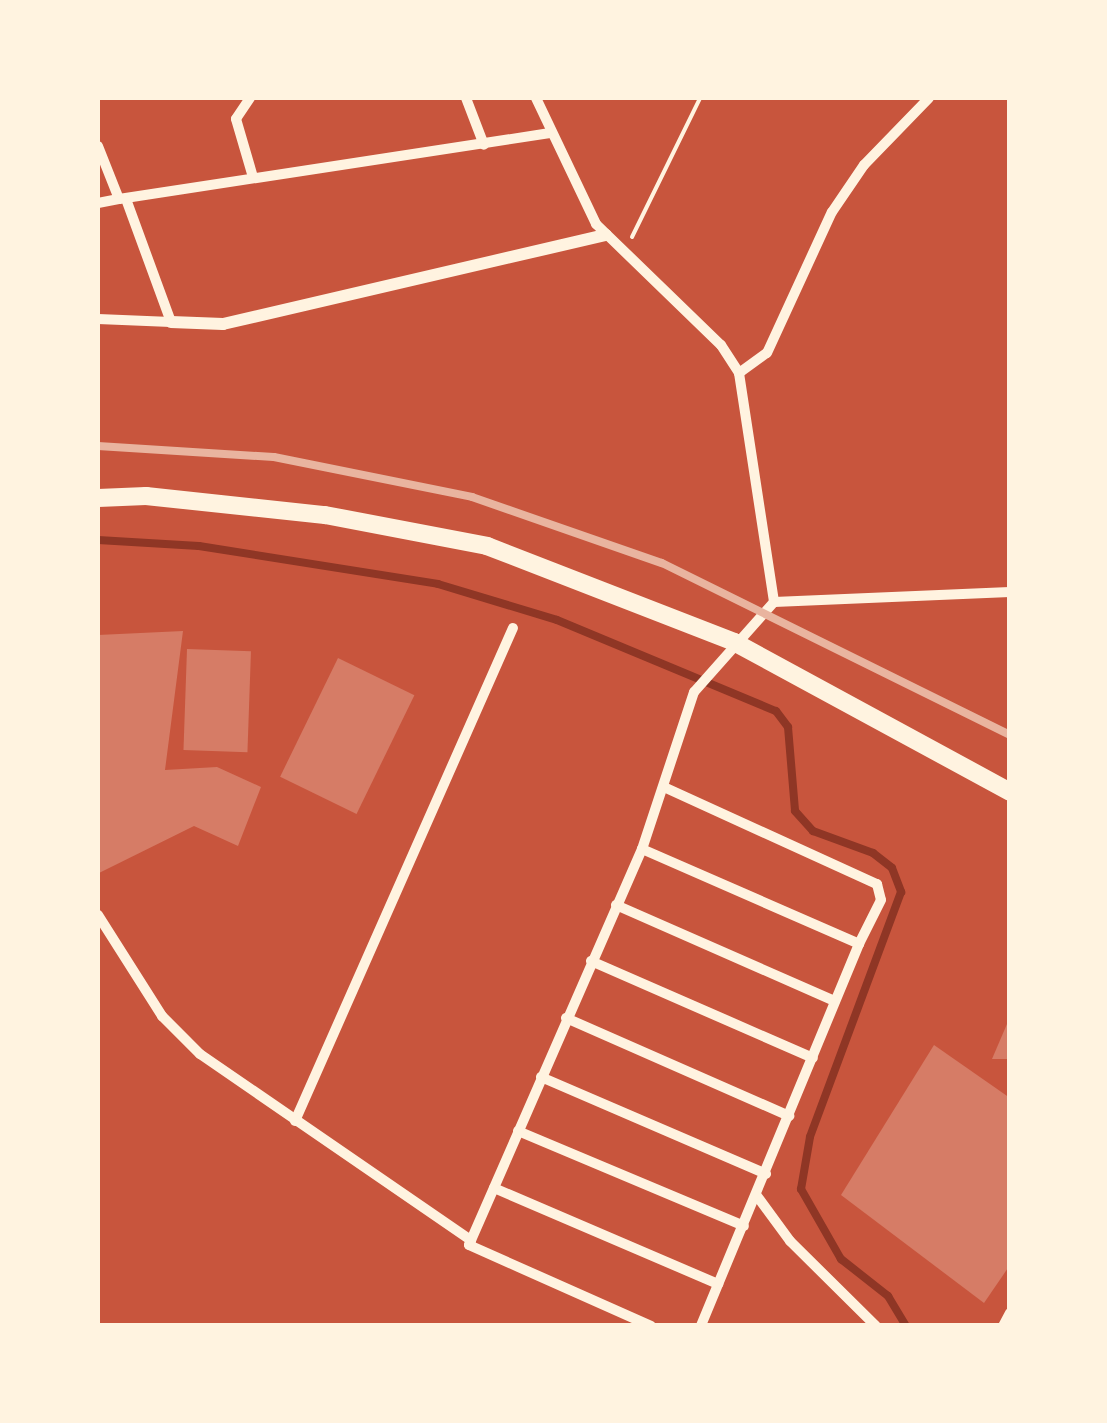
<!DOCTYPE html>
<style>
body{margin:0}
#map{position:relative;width:1107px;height:1423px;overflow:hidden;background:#c8553d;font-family:Mulish,sans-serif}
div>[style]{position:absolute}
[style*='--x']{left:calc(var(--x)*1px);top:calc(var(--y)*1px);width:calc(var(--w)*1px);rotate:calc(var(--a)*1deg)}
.stream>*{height:8px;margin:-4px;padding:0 4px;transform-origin:4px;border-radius:4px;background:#8f3625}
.building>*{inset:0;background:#d67c66;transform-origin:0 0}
.path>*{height:4px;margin:-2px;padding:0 2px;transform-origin:2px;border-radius:2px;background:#fff3e0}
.minor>*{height:10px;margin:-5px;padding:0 5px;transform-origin:5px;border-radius:5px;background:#fff3e0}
.tertiary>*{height:12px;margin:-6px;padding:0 6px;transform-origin:6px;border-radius:6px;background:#fff3e0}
.trunk>*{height:18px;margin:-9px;padding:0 9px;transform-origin:9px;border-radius:9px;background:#fff3e0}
.rail>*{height:8px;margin:-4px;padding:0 4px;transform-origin:4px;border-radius:4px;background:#e9b49f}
span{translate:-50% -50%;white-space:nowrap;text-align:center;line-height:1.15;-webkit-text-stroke:10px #fff3e0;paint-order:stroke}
.frame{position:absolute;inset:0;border:100px solid #fff3e0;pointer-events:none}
</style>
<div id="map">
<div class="stream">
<div style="--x:98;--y:540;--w:101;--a:3.4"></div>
<div style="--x:199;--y:546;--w:242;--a:9"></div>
<div style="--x:438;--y:584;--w:124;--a:16.8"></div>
<div style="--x:557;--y:620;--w:237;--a:22.6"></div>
<div style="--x:776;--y:711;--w:20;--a:53"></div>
<div style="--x:788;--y:727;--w:84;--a:85.2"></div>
<div style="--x:795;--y:811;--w:27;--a:48"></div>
<div style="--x:813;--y:831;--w:64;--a:20.1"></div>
<div style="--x:873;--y:853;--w:24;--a:38"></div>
<div style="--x:892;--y:868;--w:26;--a:69"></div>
<div style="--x:901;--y:892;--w:261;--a:110.4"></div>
<div style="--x:810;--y:1137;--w:53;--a:99.8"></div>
<div style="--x:801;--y:1189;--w:81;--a:60.3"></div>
<div style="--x:841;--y:1259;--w:60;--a:38.2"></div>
<div style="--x:888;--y:1296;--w:35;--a:59"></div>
</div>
<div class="building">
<div style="clip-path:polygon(183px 631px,165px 770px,217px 767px,261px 787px,238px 846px,194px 826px,99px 873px,98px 635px)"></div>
<div style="left:187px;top:649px;width:64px;height:101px;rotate:2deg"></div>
<div style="left:338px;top:658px;width:85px;height:132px;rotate:26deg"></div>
<div style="clip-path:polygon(1010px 1017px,1010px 1059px,992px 1059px)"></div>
<div style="clip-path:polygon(934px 1045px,1010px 1098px,1010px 1265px,984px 1303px,841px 1195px)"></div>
</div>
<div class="path">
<div style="--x:632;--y:237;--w:155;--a:-63.9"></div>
</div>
<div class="minor">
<div style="--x:250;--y:98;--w:25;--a:124"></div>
<div style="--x:236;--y:119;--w:60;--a:73.7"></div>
<div style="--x:466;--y:98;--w:50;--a:69"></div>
<div style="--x:536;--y:98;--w:140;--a:64.5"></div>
<div style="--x:596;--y:224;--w:174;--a:44.1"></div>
<div style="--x:721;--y:345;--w:33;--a:57"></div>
<div style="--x:739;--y:373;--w:232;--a:81.3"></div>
<div style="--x:774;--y:602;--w:120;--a:131.6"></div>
<div style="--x:694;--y:692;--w:165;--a:108.3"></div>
<div style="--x:642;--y:849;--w:432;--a:113.6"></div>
<div style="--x:469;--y:1245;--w:199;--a:24"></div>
<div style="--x:98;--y:146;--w:57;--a:68.4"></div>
<div style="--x:119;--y:199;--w:436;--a:-8.7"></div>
<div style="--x:126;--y:199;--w:131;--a:69.9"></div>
<div style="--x:98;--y:203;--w:21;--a:-11"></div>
<div style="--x:98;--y:319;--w:73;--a:2.4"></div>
<div style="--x:739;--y:373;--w:34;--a:-36"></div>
<div style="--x:767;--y:353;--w:155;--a:-65.3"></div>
<div style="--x:832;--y:212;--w:57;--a:-55.8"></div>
<div style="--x:864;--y:165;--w:93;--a:-45.9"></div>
<div style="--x:774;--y:602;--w:236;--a:-2.4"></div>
<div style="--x:666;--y:788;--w:232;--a:24.5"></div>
<div style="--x:877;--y:884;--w:16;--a:76"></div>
<div style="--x:881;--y:900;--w:49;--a:116.6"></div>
<div style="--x:642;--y:849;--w:237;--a:23.6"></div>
<div style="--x:859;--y:944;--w:413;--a:112.5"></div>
<div style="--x:616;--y:905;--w:239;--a:23.7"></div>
<div style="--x:98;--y:915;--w:120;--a:57.6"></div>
<div style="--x:162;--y:1016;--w:54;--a:45"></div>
<div style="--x:200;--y:1054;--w:329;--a:34.5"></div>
<div style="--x:591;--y:961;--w:242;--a:23.6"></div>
<div style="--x:566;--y:1018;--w:244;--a:23.7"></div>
<div style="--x:541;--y:1077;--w:245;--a:23.3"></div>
<div style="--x:295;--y:1121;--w:539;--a:-66.15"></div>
<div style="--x:518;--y:1131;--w:245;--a:22.8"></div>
<div style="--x:494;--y:1188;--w:244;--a:23.2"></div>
<div style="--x:757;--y:1196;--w:56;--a:53.7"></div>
<div style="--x:790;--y:1241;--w:121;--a:44.7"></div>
<div style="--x:1003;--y:1326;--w:15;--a:-62"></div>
</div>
<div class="tertiary">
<div style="--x:171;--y:322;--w:52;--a:2.2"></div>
<div style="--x:223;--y:324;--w:393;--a:-13.1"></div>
</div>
<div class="trunk">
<div style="--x:98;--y:498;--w:48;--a:-2.4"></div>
<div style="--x:146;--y:496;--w:180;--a:6.1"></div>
<div style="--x:325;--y:515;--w:165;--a:10.8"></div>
<div style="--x:487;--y:546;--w:265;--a:21.2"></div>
<div style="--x:734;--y:642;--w:314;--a:28.5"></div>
</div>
<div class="rail">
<div style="--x:98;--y:446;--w:176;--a:3.6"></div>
<div style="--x:274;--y:457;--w:202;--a:11.4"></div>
<div style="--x:472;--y:497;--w:201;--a:19.2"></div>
<div style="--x:662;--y:563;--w:388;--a:26.3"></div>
</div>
<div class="frame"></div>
</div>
